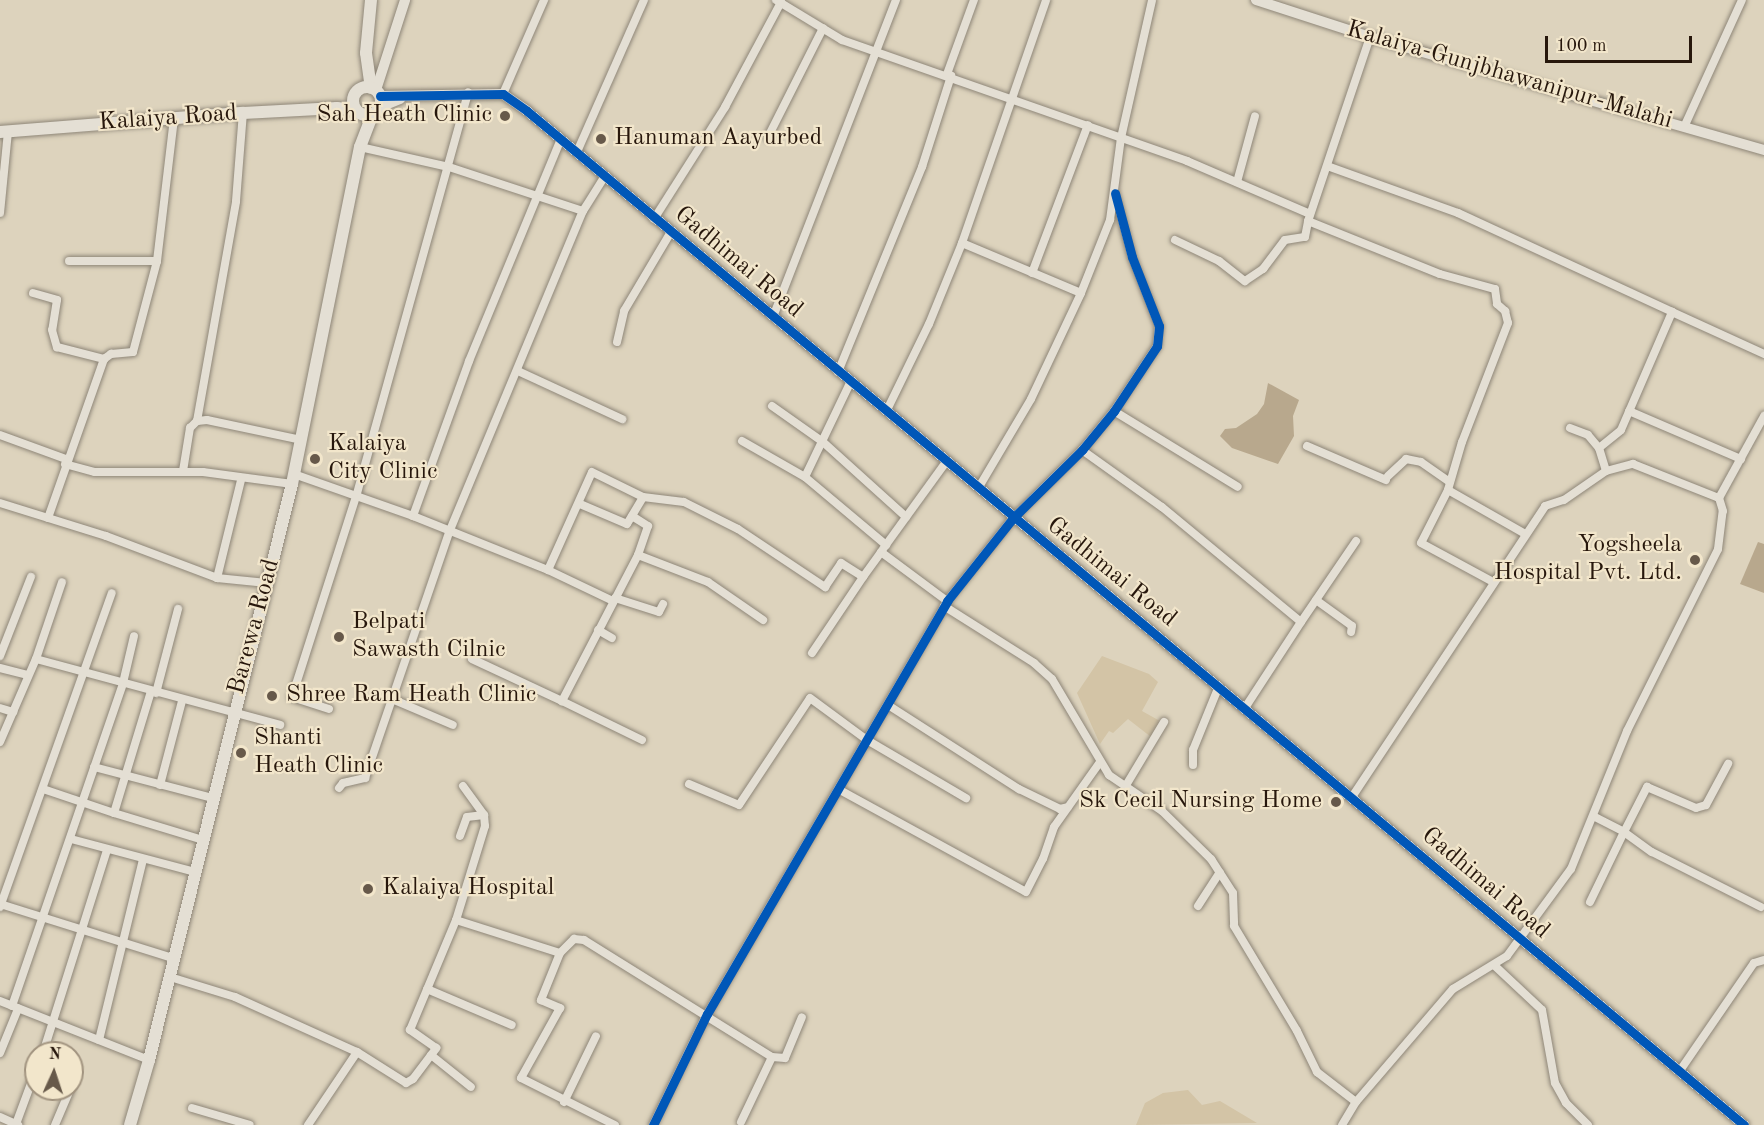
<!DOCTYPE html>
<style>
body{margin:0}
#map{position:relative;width:1764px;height:1125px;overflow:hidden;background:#ddd3bd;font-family:"Old Standard TT",serif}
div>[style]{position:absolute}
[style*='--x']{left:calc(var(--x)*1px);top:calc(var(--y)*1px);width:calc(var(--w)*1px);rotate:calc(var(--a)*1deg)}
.green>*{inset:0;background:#d3c4a6}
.water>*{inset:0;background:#b8a88d}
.roads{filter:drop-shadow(0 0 2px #8e8678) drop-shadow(0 0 2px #8e8678)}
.minor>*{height:8px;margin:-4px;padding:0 4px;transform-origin:4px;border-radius:4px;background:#e4dfd4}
.tertiary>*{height:10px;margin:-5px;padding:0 5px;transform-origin:5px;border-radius:5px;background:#e4dfd4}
.secondary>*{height:12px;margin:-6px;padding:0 6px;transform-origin:6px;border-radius:6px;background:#e4dfd4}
.secondary>.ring{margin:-6px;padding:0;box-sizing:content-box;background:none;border:12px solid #e4dfd4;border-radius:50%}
.cycleway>*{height:9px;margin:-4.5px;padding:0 4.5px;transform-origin:4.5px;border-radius:4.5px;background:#0057b8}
.dots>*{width:16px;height:16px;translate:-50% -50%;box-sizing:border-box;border:3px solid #f2e6cb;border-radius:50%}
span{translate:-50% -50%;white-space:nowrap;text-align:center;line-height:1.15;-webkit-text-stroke:4.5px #f2e6cb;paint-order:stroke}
.street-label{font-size:24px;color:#27170c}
.poi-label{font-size:24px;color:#27170c}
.right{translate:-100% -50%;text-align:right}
.left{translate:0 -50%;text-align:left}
.north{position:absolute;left:24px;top:1041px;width:60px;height:60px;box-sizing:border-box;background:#f2e6cb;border:2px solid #a1937f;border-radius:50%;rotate:3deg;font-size:16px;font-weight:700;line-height:24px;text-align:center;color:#27170c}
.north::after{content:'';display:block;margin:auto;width:21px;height:27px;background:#67594a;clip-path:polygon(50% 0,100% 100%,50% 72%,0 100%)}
.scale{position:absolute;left:1545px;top:36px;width:147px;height:27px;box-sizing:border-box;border:3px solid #27170c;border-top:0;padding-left:8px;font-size:18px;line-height:21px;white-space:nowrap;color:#27170c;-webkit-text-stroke:4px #f2e6cb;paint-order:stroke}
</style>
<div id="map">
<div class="green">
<div style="clip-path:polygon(1102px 656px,1149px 674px,1158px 682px,1142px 711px,1160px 721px,1151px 737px,1128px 719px,1113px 733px,1109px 731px,1100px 744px,1077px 693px)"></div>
<div style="clip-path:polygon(1188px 1090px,1202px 1105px,1220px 1101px,1257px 1123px,1136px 1125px,1145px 1103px,1163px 1093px)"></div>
</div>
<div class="water">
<div style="clip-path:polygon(1268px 383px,1299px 400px,1293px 416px,1294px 436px,1278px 464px,1232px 448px,1220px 436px,1225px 429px,1236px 428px,1257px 414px,1264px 404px)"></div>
<div style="clip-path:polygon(1758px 542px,1764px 544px,1764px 593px,1740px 584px)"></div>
</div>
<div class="roads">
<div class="minor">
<div style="--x:776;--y:0;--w:77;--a:31.2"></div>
<div style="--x:842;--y:40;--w:366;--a:19.3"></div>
<div style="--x:1187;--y:161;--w:134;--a:23.3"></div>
<div style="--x:1370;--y:37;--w:194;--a:108.6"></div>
<div style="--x:1308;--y:221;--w:142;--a:21.9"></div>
<div style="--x:1440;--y:274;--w:57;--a:15.3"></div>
<div style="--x:1495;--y:289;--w:15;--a:82"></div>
<div style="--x:1497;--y:304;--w:11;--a:41"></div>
<div style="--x:1505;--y:311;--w:12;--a:76"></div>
<div style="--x:1508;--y:323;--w:128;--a:111.1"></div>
<div style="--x:1462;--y:442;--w:50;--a:106.3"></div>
<div style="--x:1448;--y:490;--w:89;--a:29.7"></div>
<div style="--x:947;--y:74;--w:79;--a:-70"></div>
<div style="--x:503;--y:94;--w:103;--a:-66.4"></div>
<div style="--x:1685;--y:125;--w:137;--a:-65.5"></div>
<div style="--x:768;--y:137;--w:122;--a:-63.2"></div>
<div style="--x:360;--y:147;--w:91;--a:12.7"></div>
<div style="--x:449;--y:167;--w:141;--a:18.2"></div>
<div style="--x:577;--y:152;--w:166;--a:-66.2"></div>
<div style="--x:1330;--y:167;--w:136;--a:19.8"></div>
<div style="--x:1458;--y:213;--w:236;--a:24.8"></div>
<div style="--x:1237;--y:182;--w:68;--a:-74.7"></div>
<div style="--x:0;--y:213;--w:82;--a:-84.4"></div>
<div style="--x:654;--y:219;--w:133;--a:-57.6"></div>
<div style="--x:725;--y:107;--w:119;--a:-61.9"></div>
<div style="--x:1175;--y:240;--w:49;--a:25.5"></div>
<div style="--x:1219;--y:261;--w:33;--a:38"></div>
<div style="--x:1245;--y:281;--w:22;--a:-34"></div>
<div style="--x:1263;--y:269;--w:36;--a:-53"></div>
<div style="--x:1285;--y:240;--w:20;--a:-9"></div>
<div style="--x:1305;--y:237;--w:16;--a:-79"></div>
<div style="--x:962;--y:243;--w:129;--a:22.8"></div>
<div style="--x:69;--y:261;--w:88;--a:0"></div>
<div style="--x:1032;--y:273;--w:158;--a:-69.3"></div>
<div style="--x:33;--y:293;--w:25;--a:16"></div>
<div style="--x:57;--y:300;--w:30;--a:99"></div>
<div style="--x:52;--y:330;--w:18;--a:74"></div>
<div style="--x:57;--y:347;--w:49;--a:14.3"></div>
<div style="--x:773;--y:317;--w:340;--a:-68.8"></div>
<div style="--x:617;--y:342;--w:32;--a:-77"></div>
<div style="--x:624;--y:311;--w:92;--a:-59.3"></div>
<div style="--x:518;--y:371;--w:115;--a:24.8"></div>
<div style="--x:838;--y:372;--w:222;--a:-67.7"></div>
<div style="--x:922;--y:167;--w:96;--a:-72.3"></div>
<div style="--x:850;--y:383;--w:104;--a:115.6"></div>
<div style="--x:805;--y:477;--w:106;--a:40"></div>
<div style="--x:772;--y:406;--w:62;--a:35.2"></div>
<div style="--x:823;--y:442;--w:112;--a:42.1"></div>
<div style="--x:887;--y:410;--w:96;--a:-64"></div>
<div style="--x:929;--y:324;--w:87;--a:-67.8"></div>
<div style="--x:962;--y:243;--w:257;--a:-70.9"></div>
<div style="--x:1114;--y:411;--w:145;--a:31.5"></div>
<div style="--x:1629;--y:411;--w:122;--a:23.2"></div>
<div style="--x:197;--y:421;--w:223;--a:-79.9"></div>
<div style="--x:236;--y:201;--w:88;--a:-85.5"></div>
<div style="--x:1570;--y:428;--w:19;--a:21"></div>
<div style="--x:1588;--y:435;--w:17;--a:50"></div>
<div style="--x:1599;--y:448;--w:24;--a:73"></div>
<div style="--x:0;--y:435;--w:70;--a:20"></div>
<div style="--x:742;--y:441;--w:73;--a:29.7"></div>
<div style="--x:1307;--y:446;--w:86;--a:23.3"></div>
<div style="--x:1599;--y:448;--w:28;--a:-39"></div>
<div style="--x:1621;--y:430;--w:129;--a:-66.6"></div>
<div style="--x:1672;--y:312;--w:101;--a:24.5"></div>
<div style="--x:1082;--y:450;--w:98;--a:35.5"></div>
<div style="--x:1162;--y:507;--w:180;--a:39.6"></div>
<div style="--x:1301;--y:622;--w:103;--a:123.1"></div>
<div style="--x:65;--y:464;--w:31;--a:15"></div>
<div style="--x:95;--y:472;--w:108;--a:0"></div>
<div style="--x:203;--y:472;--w:90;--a:7.7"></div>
<div style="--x:183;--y:471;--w:44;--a:-80.8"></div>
<div style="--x:190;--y:428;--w:10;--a:-45"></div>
<div style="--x:197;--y:421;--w:10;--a:-6"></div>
<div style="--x:207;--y:420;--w:96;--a:12"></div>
<div style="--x:294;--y:474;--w:126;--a:19.4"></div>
<div style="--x:413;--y:516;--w:145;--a:21.8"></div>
<div style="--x:548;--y:570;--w:107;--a:-65.8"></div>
<div style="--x:592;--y:472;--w:57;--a:26.1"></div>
<div style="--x:1388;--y:476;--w:25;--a:-43"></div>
<div style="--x:1406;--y:459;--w:15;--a:11"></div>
<div style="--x:1421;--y:462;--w:35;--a:35"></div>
<div style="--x:979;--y:487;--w:102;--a:-59.4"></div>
<div style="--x:1031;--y:399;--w:117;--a:-64.7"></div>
<div style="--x:1081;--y:293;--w:79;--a:-68.3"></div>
<div style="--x:1110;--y:220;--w:83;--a:-82.4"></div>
<div style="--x:1121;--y:138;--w:141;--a:-77.3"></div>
<div style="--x:1448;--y:490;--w:59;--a:117"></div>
<div style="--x:1421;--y:543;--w:82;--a:28.4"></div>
<div style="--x:0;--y:503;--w:111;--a:17.3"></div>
<div style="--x:106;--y:536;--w:119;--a:20.7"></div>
<div style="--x:217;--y:578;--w:50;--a:5.7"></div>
<div style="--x:580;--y:504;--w:51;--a:23.1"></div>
<div style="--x:627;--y:524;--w:31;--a:-59"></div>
<div style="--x:643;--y:497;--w:41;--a:7"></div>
<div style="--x:684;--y:502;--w:60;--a:26.6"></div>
<div style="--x:738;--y:529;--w:105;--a:33.7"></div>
<div style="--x:825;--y:587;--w:29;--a:-56"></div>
<div style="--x:841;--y:563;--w:26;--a:32"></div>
<div style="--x:863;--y:577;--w:31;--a:-54"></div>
<div style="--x:881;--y:552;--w:82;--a:36.6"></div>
<div style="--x:413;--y:516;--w:165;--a:-70.1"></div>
<div style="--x:469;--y:361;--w:240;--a:-67.5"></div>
<div style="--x:632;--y:516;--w:19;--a:32"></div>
<div style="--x:648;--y:526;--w:31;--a:109"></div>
<div style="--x:638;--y:555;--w:75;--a:21.1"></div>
<div style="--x:708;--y:582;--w:67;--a:34.6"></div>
<div style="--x:48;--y:518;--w:169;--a:-70.6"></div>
<div style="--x:104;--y:359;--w:9;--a:-36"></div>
<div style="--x:111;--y:354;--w:22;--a:-5"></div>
<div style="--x:133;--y:352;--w:94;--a:-75.2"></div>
<div style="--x:157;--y:261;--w:143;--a:-83.2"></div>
<div style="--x:883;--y:549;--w:107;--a:-54.1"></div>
<div style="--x:638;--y:555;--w:165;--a:117.5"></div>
<div style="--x:562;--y:701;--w:89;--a:26"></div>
<div style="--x:548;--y:570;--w:72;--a:25.5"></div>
<div style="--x:217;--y:578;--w:101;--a:-76.2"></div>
<div style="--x:615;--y:598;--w:46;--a:17.7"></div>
<div style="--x:659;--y:612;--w:9;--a:-63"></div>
<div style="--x:1316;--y:600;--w:44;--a:35.8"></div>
<div style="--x:1352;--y:626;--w:6;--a:99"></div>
<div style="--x:944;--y:606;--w:107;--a:32.3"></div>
<div style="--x:1034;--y:663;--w:24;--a:42"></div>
<div style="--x:1052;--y:679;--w:112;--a:59.3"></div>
<div style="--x:1109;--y:775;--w:64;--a:34.2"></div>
<div style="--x:1162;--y:811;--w:69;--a:44.4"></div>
<div style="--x:1211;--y:859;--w:40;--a:57.1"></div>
<div style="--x:1233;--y:893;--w:33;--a:88"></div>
<div style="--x:1234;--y:926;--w:122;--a:59"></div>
<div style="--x:1297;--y:1031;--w:46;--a:64"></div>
<div style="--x:1317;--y:1072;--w:49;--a:37.6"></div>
<div style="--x:1301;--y:622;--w:98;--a:-55.8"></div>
<div style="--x:598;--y:630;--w:16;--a:30"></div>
<div style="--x:812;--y:653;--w:92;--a:-56.1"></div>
<div style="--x:0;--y:656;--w:85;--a:-68.6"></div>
<div style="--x:36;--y:659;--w:253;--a:15.1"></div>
<div style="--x:472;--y:659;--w:99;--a:25"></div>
<div style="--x:0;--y:668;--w:29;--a:14"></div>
<div style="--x:156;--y:693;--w:87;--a:-75.3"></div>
<div style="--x:392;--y:699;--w:66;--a:23.1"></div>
<div style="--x:888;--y:705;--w:156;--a:32.7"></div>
<div style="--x:1019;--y:789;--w:46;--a:26"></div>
<div style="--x:1060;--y:809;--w:8;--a:-14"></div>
<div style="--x:0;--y:708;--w:14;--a:17"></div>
<div style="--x:329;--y:709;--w:39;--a:-162"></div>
<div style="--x:292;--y:697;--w:210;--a:-72.3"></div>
<div style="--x:356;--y:497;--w:420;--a:-74.5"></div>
<div style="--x:0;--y:742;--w:90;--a:-66.6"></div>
<div style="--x:36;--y:659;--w:81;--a:-71.3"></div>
<div style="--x:1193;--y:765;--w:15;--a:-90"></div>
<div style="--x:1193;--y:750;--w:69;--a:-67.9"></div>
<div style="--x:94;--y:767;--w:123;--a:14.6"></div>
<div style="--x:689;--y:784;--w:54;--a:22.8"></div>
<div style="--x:739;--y:805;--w:128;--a:-56.4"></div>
<div style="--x:810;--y:698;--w:71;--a:36.4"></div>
<div style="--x:867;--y:740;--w:115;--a:30.4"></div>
<div style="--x:160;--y:785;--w:87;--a:-75.3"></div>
<div style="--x:463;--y:786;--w:36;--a:54"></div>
<div style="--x:484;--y:815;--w:11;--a:85"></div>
<div style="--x:485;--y:826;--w:98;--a:107.1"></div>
<div style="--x:456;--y:920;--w:109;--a:17.6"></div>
<div style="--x:560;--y:953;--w:20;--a:-45"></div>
<div style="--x:574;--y:939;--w:10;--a:6"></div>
<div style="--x:584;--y:940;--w:221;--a:31.9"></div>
<div style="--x:772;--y:1057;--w:13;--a:4"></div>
<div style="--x:785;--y:1058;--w:44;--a:-67.5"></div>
<div style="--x:1125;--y:787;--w:76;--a:-59"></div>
<div style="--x:339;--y:788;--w:6;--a:-51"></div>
<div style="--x:343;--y:783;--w:23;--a:-13"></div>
<div style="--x:365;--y:778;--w:262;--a:-71.1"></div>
<div style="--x:450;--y:530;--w:346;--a:-67.4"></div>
<div style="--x:583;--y:211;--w:39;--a:-58"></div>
<div style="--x:43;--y:789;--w:75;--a:18.7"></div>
<div style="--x:114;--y:813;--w:127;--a:-73.1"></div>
<div style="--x:838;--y:789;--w:214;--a:28.7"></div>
<div style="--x:1026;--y:892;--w:37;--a:-63"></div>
<div style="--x:1043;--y:859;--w:34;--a:-71"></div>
<div style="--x:1054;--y:827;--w:80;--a:-54.7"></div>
<div style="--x:1352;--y:797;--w:349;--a:-56.4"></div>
<div style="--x:1545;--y:506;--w:20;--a:-18"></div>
<div style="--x:1564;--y:500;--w:51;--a:-34.6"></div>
<div style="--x:1606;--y:471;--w:28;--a:-15"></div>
<div style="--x:1633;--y:464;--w:92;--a:21.6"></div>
<div style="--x:114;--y:813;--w:93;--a:16.9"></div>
<div style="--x:1595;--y:817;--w:33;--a:27"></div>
<div style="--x:1624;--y:832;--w:51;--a:-62.9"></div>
<div style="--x:1647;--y:787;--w:53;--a:23.2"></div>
<div style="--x:1696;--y:808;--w:10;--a:-17"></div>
<div style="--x:1706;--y:805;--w:47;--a:-61.8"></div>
<div style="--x:460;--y:836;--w:20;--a:-70"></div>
<div style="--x:467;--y:817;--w:17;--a:-7"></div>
<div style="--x:71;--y:839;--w:128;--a:14.9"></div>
<div style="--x:1590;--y:902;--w:78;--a:-64.1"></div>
<div style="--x:1624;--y:832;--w:34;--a:36"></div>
<div style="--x:1652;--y:852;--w:122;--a:26.8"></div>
<div style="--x:0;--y:904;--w:183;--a:17.4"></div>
<div style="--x:1198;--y:906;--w:40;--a:-57.1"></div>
<div style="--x:0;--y:907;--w:333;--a:-70.4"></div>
<div style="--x:560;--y:953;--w:51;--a:112"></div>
<div style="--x:541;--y:1000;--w:21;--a:23"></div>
<div style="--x:560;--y:1008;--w:80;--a:119.1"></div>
<div style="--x:521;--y:1078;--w:105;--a:26.6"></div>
<div style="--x:1495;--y:966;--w:64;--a:43.1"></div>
<div style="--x:1542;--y:1010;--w:74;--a:79.9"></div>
<div style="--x:1555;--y:1083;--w:23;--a:61"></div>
<div style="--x:1566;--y:1103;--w:31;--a:45"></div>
<div style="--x:170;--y:977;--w:68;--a:17.1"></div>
<div style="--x:235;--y:997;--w:134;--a:24.3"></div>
<div style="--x:357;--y:1052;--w:58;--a:32.3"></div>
<div style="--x:406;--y:1083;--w:8;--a:-30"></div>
<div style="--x:413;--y:1079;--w:39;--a:-53"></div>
<div style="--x:436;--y:1048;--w:32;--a:-145"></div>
<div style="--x:410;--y:1030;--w:119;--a:-67.3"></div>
<div style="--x:427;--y:989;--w:92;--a:23"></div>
<div style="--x:0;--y:1001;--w:160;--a:21.6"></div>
<div style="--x:12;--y:1006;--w:342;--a:-71"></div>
<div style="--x:123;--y:683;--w:48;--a:-76.8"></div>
<div style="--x:99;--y:1040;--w:186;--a:-76.3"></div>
<div style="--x:0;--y:1053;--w:48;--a:-67.8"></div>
<div style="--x:43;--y:1053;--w:213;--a:-72.5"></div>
<div style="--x:431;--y:1055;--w:51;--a:38.7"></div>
<div style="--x:1679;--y:1072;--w:132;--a:-55.5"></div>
<div style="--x:1754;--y:963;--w:10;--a:-17"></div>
<div style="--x:564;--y:1102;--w:73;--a:-64.1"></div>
<div style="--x:192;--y:1108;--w:60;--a:16.3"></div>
<div style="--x:0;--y:1117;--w:20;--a:24"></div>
<div style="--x:741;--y:1122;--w:72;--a:-64.5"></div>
<div style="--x:16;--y:1124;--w:58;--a:-69.7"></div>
<div style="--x:55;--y:1125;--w:39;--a:-67"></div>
<div style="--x:308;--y:1125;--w:88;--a:-56.1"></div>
<div style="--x:653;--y:1125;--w:123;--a:-64.1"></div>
<div style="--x:707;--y:1014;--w:478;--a:-59.8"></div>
<div style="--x:947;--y:601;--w:106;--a:-51.5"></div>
<div style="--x:1013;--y:518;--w:97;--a:-44.6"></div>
<div style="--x:1082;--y:450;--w:50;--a:-50.6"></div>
<div style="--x:1114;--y:411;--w:78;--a:-56.5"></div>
<div style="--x:1157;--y:346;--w:20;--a:-84"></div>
<div style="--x:1159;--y:326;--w:74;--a:-111.4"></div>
<div style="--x:1132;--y:257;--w:66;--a:-104.9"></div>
<div style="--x:1342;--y:1125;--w:27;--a:-59"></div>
<div style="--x:1356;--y:1102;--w:149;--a:-49.4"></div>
<div style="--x:1453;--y:989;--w:63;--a:-31.4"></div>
<div style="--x:1507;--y:956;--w:108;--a:-53.7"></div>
<div style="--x:1571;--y:869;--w:149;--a:-67.9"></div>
<div style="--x:1627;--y:731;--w:203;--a:-63.4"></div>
<div style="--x:1718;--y:549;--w:38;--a:-83"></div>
<div style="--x:1723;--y:511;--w:14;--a:-107"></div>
<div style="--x:1719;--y:498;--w:94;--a:-61.2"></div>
</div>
<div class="tertiary">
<div style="--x:1256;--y:0;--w:120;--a:18"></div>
<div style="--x:1370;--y:37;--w:410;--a:16"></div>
<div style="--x:376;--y:90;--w:95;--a:-72.1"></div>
<div style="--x:380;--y:96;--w:123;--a:-0.9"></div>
<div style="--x:503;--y:94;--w:29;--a:35"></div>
<div style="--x:527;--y:111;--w:1584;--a:39.8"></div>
<div style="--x:380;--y:107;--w:22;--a:-22"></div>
</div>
<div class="secondary">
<div style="--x:371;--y:0;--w:53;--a:95.4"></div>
<div style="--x:366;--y:53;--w:35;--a:82"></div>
<div class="ring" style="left:353px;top:87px;width:16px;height:16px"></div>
<div style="--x:0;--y:132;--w:244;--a:-4.5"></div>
<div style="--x:243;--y:113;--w:94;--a:-3"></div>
<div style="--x:337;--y:108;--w:19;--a:6"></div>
<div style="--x:130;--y:1125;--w:68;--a:-73.7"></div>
<div style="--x:149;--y:1060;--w:593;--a:-76.06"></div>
<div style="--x:292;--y:484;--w:344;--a:-78.6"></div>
<div style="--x:360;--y:147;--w:34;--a:-69"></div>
</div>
</div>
<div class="cycleway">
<div style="--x:380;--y:96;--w:123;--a:-0.9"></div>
<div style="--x:503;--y:94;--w:29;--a:35"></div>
<div style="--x:527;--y:111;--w:1584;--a:39.8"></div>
<div style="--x:653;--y:1125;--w:123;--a:-64.1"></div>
<div style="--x:707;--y:1014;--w:478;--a:-59.8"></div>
<div style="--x:947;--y:601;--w:106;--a:-51.5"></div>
<div style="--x:1013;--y:518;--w:97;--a:-44.6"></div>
<div style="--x:1082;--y:450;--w:50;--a:-50.6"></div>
<div style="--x:1114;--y:411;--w:78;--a:-56.5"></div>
<div style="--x:1157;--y:346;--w:20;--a:-84"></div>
<div style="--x:1159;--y:326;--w:74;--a:-111.4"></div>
<div style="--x:1132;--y:257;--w:66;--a:-104.9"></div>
</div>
<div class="dots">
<div style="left:505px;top:116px;background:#67594a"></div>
<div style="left:601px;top:139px;background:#67594a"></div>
<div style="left:315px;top:459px;background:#67594a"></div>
<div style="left:1695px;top:560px;background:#67594a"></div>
<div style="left:339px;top:637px;background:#67594a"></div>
<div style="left:272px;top:696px;background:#67594a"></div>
<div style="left:241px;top:753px;background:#67594a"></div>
<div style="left:1336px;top:802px;background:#67594a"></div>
<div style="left:368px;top:889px;background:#67594a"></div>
</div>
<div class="street-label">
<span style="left:1509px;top:76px;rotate:16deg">Kalaiya-Gunjbhawanipur-Malahi</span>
<span style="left:168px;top:119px;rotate:-4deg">Kalaiya Road</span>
<span style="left:738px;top:263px;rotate:40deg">Gadhimai Road</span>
<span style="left:1111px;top:573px;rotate:39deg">Gadhimai Road</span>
<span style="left:255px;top:627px;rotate:-75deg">Barewa Road</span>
<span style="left:1485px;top:884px;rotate:40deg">Gadhimai Road</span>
</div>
<div class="poi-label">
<span class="right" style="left:492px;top:116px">Sah Heath Clinic</span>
<span class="left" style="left:614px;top:139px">Hanuman Aayurbed</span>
<span class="left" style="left:328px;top:459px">Kalaiya<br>City Clinic</span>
<span class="right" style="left:1682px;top:560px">Yogsheela<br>Hospital Pvt. Ltd.</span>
<span class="left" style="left:352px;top:637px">Belpati<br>Sawasth Cilnic</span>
<span class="left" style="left:286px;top:696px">Shree Ram Heath Clinic</span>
<span class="left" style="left:254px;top:753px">Shanti<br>Heath Clinic</span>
<span class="right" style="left:1322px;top:802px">Sk Cecil Nursing Home</span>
<span class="left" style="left:382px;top:889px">Kalaiya Hospital</span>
</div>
<div class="north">N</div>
<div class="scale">100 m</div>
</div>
